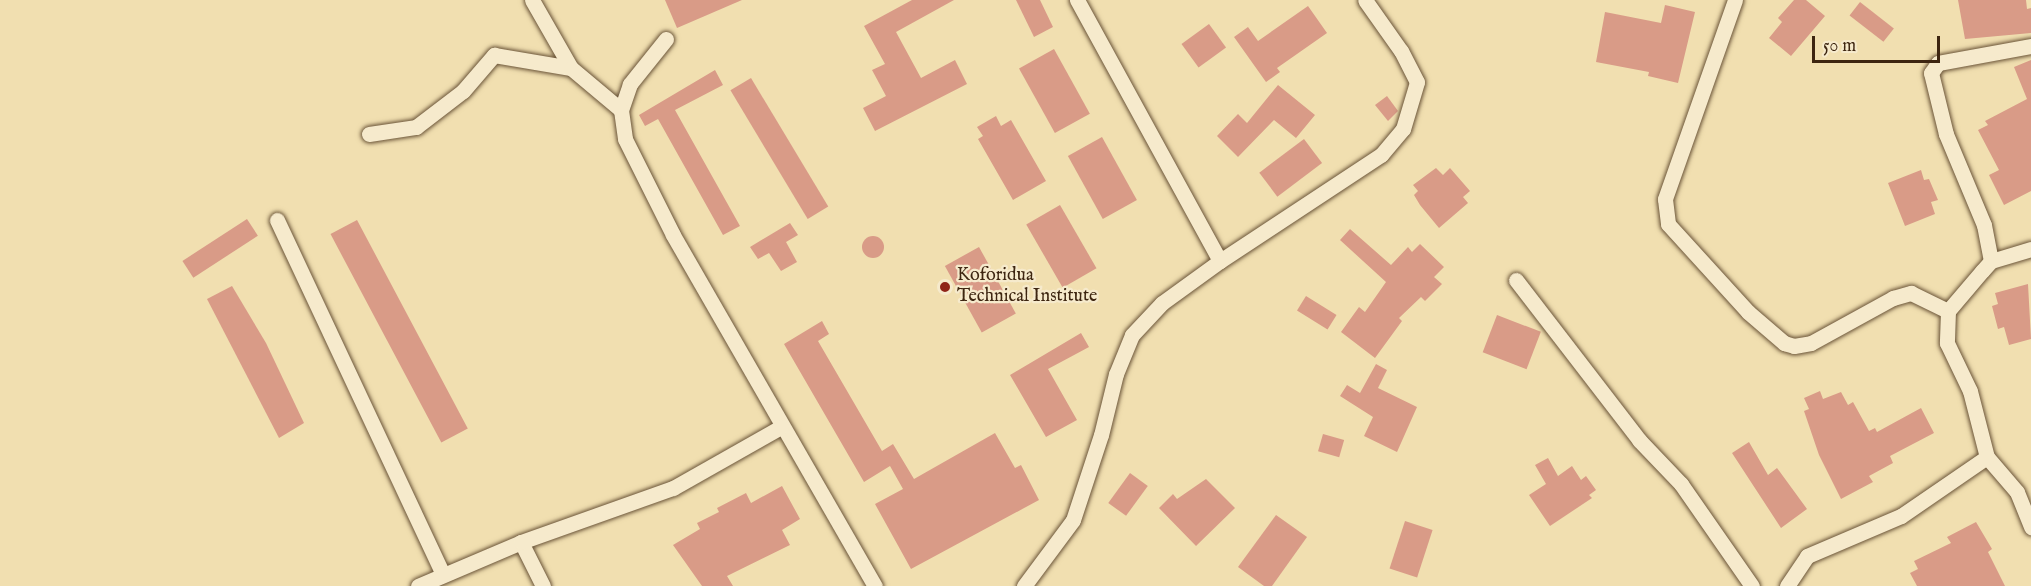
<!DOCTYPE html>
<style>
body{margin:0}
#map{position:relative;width:2031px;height:586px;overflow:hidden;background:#f1dfb0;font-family:"IM FELL English",serif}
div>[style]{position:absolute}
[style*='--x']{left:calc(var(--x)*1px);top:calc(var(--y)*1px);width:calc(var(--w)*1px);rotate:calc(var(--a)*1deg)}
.building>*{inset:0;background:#d99b87;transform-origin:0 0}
.round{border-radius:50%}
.roads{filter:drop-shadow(0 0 2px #6a5438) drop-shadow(0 0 2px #6a5438)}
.minor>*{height:15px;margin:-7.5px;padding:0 7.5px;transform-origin:7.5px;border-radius:7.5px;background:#f6eacc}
.dots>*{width:16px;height:16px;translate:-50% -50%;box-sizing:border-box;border:3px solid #f6eacc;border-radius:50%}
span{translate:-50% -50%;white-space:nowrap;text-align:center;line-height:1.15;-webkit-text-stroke:4.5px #f6eacc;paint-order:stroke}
.poi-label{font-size:18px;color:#3d2510}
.left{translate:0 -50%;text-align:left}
.scale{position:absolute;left:1812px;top:36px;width:128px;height:27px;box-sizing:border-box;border:3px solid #3d2510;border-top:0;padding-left:8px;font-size:18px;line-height:21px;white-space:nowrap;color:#3d2510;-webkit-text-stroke:4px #f6eacc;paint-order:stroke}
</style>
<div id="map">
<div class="building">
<div style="clip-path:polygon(665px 0,742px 0,677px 28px)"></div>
<div style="clip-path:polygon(912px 0,954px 0,896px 32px,921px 78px,955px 60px,967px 84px,875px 131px,863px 108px,886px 96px,872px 70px,885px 64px,864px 26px)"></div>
<div style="clip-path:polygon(1016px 0,1040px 0,1053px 27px,1034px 37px)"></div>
<div style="clip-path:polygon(1794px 0,1806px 0,1825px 16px,1791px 56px,1769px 38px,1782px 22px,1778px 18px)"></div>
<div style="clip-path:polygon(1958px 0,2026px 0,2027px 9px,2031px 8px,2031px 33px,1965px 39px)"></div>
<div style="left:1860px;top:2px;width:43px;height:17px;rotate:38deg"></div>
<div style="clip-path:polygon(1665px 5px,1695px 12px,1678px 83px,1648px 76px,1649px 72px,1596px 62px,1605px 12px,1661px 23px)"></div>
<div style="clip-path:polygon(1308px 6px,1327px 33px,1277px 68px,1280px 72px,1266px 82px,1234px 37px,1248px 27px,1258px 41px)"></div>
<div style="left:1209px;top:24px;width:29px;height:34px;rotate:54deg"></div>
<div style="left:1054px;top:49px;width:74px;height:40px;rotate:61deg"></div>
<div style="clip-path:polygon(2031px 60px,2031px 191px,2004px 205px,1989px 175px,1999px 170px,1978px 130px,1988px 125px,1985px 121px,2027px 99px,2014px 67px)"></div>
<div style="clip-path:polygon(715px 70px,723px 85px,675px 110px,740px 226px,723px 235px,658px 119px,645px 126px,639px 115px)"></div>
<div style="left:751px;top:78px;width:150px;height:24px;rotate:59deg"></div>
<div style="clip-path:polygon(1278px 85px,1315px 115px,1296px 138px,1274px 120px,1238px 157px,1217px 136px,1238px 114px,1247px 123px)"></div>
<div style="clip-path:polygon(1387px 96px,1398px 111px,1388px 121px,1375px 105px)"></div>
<div style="clip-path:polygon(996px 116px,1001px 126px,1011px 120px,1046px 181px,1013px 200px,978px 139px,983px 136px,977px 127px)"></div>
<div style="left:1102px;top:137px;width:72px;height:39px;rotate:61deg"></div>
<div style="left:1304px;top:139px;width:30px;height:56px;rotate:53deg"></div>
<div style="clip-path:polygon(1436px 168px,1443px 175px,1450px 168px,1470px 191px,1463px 197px,1468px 203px,1439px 228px,1420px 205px,1414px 195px,1418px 191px,1413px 185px)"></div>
<div style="clip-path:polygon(1921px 170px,1924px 180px,1929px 179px,1938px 200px,1931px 202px,1935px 214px,1905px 226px,1888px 183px)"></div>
<div style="left:1060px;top:205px;width:73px;height:39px;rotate:60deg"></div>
<div style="left:247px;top:219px;width:20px;height:77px;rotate:57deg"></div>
<div style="left:357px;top:220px;width:236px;height:30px;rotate:62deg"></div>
<div style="clip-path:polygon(790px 223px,798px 235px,786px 242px,797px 262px,781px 271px,769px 253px,758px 259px,750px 247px)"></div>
<div style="clip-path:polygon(1350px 229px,1391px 265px,1408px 247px,1412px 252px,1420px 244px,1444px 267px,1434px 277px,1442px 284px,1425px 301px,1421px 297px,1399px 318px,1402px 321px,1375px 358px,1341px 332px,1359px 307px,1365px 312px,1386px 282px,1340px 240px)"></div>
<div class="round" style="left:862px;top:236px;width:22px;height:22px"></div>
<div style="left:979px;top:247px;width:76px;height:39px;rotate:61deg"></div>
<div style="clip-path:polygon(2028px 284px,2031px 339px,2009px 345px,2004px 327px,1998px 329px,1992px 306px,1998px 304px,1995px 293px)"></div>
<div style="clip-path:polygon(232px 286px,266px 343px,304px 423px,279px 438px,207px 299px)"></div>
<div style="left:1306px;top:296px;width:36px;height:17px;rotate:32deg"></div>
<div style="left:1497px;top:315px;width:47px;height:40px;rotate:21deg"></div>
<div style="clip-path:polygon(822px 321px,829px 334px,818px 341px,882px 451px,893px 444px,914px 479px,995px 433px,1015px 468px,1021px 465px,1039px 500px,911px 569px,875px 504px,903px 489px,890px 466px,864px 482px,784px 344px)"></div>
<div style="clip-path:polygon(1081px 333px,1089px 347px,1048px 369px,1077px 420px,1046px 437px,1010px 375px)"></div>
<div style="clip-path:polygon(1376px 364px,1387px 370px,1378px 388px,1417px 407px,1397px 452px,1364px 436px,1373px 417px,1340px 396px,1347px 385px,1360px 393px)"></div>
<div style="clip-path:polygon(1820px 391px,1823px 399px,1841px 392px,1848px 405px,1853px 402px,1869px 431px,1875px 428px,1877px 432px,1921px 408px,1934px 433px,1890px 456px,1893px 463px,1869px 476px,1873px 482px,1841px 499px,1819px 455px,1804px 411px,1809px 409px,1804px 398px)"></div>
<div style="left:1323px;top:434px;width:22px;height:18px;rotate:16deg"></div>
<div style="clip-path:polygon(1749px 442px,1768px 475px,1777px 468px,1807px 509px,1781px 528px,1732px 453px)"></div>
<div style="clip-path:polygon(1548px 458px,1558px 476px,1572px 466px,1581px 480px,1586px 476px,1596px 490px,1589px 495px,1592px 498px,1550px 526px,1529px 495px,1546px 484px,1535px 465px)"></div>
<div style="left:1130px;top:473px;width:22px;height:37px;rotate:36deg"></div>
<div style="clip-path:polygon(1206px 479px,1235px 508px,1196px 546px,1159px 508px,1173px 494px,1177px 499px)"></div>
<div style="clip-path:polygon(782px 486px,800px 519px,782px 530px,790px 545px,727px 576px,733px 586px,702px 586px,673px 545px,700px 529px,697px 523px,719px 512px,717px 508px,746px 493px,751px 503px)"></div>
<div style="clip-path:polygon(1276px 515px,1307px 537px,1272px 586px,1264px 586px,1238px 567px)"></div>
<div style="left:1405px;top:521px;width:29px;height:50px;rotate:18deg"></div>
<div style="clip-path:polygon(1976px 522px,1992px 549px,1988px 552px,2005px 586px,1917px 586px,1910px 573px,1918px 569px,1914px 561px,1951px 543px,1947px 537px)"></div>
</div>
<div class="roads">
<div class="minor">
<div style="--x:532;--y:0;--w:78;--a:60.2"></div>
<div style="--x:1735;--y:0;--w:211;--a:109.4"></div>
<div style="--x:1665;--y:199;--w:25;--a:83"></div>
<div style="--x:1668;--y:224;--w:119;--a:47.7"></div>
<div style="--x:1748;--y:312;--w:48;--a:40.7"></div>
<div style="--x:1784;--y:343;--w:10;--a:17"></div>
<div style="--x:1794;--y:346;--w:17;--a:-10"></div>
<div style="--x:1811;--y:343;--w:94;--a:-28.8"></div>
<div style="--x:1893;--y:298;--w:19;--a:-16"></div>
<div style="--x:1911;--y:293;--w:41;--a:25.9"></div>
<div style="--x:666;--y:39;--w:58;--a:128.7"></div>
<div style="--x:630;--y:84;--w:28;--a:109"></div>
<div style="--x:621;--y:110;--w:29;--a:82"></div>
<div style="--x:625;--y:139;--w:107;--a:63.4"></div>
<div style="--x:673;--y:235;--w:405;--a:60.1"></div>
<div style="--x:369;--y:134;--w:48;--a:-8.5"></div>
<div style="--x:416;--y:127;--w:59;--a:-37.5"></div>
<div style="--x:463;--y:91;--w:48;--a:-49.3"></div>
<div style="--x:494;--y:55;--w:78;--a:9.6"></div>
<div style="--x:571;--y:68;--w:65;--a:40"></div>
<div style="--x:277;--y:220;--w:389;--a:64.9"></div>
<div style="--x:2031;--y:249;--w:42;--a:163.3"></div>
<div style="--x:1991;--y:261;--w:13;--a:132"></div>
<div style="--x:1982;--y:271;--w:52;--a:130.4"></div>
<div style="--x:1948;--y:311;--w:32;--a:92"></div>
<div style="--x:1947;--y:343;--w:53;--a:64.4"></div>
<div style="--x:1970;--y:391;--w:68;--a:75.6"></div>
<div style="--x:1987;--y:457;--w:46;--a:49.4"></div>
<div style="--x:2017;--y:492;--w:38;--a:68"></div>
<div style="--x:1220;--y:261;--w:193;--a:-33.4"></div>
<div style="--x:1381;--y:155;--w:34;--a:-50"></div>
<div style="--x:1403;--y:129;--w:49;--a:-73.4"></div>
<div style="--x:1417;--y:82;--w:35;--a:-117"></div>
<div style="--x:1401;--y:51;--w:62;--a:-125.2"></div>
<div style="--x:1991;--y:261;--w:37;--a:-101"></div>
<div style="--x:1984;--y:225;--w:99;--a:-112.7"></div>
<div style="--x:1946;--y:134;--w:63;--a:-103.8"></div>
<div style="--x:1931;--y:73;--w:12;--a:-55"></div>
<div style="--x:1938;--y:63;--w:95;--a:-10.4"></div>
<div style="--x:1516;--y:280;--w:202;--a:52.4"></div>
<div style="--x:1639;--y:440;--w:61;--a:46.3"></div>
<div style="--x:1681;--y:484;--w:124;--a:55.2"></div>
<div style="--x:521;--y:542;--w:49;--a:63.4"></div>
<div style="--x:418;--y:586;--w:112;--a:-23.1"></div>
<div style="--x:521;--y:542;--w:161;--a:-19.6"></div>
<div style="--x:673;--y:488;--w:124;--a:-29.5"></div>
<div style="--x:1024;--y:586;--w:82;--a:-53.4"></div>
<div style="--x:1073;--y:520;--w:89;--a:-71.8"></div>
<div style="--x:1101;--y:435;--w:63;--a:-76.2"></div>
<div style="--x:1116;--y:374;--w:42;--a:-67.7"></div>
<div style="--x:1132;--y:335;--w:44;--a:-46.8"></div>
<div style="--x:1162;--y:303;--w:72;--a:-35.9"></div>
<div style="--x:1220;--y:261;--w:298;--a:-118.7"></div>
<div style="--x:1787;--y:586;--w:36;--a:-56"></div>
<div style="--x:1807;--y:556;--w:102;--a:-23.1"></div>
<div style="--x:1901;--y:516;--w:104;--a:-34.5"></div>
</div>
</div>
<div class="dots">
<div style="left:945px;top:287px;background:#8f2418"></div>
</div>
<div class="poi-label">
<span class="left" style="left:957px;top:287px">Koforidua<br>Technical Institute</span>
</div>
<div class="scale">50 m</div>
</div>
